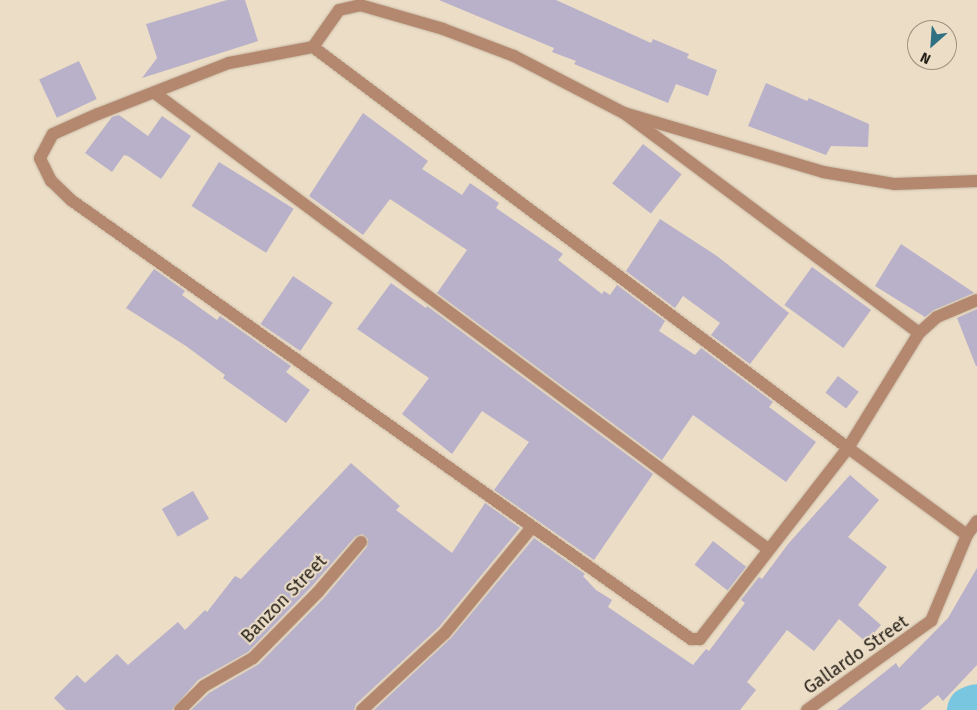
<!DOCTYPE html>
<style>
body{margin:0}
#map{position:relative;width:977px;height:710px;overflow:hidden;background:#ecddc6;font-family:"Fira Sans",sans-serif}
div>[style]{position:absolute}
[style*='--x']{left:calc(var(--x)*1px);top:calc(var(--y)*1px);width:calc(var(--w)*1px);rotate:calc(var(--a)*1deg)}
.river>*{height:49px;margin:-24.5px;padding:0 24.5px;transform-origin:24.5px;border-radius:24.5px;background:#79c6e0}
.building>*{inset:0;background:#b8b1c9;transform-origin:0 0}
.roads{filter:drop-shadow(0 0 1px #c8bba7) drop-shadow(0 0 1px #c8bba7)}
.minor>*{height:12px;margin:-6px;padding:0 6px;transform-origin:6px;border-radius:6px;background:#b4886f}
span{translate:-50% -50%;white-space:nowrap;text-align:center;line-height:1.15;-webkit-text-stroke:4px #ecddc6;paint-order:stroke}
.street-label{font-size:18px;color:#262119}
.north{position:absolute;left:907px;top:20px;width:50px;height:50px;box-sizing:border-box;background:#ecddc6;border:1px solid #9d9281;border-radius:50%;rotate:206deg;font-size:14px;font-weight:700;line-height:20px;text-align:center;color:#262119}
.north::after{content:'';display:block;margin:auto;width:18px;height:22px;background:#2f7083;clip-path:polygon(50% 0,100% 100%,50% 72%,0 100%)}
</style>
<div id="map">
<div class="river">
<div style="--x:971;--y:710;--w:6;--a:-18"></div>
</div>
<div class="building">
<div style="clip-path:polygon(227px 0,245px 0,258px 41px,142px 78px,157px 58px,146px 24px)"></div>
<div style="clip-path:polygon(439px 0,556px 0,651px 43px,653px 39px,689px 54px,687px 58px,717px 70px,708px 96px,676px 84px,668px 103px,574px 64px,576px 61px,552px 52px,554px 48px)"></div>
<div style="left:79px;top:61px;width:42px;height:44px;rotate:65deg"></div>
<div style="clip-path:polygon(766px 83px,807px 101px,809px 98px,869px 124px,868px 147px,831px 146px,826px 155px,748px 126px)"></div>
<div style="clip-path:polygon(363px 113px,428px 161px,422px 169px,462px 195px,470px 183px,499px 203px,496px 208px,563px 254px,558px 260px,602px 294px,604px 291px,610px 295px,617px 285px,665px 321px,659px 331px,695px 355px,701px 348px,773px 402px,769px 407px,816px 442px,786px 482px,693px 415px,662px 460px,437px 293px,467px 250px,390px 199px,363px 235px,309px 196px)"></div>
<div style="clip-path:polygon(119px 115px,148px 136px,162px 116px,191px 136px,161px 179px,128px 156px,124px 155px,112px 172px,85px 153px,112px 117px)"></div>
<div style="left:643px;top:144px;width:49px;height:50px;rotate:38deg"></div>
<div style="left:219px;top:162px;width:88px;height:52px;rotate:32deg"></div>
<div style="clip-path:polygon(660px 219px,717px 256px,789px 313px,750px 364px,711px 335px,720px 323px,683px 296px,675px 308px,626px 271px)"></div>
<div style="clip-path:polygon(901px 244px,973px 292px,974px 293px,934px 310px,925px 317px,875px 286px)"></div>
<div style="left:812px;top:267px;width:73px;height:47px;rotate:36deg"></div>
<div style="clip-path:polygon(154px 269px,185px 291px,182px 295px,217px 320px,220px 316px,291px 366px,286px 372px,310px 390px,286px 423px,223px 378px,225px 375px,186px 346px,126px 308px)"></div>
<div style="left:293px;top:276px;width:48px;height:58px;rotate:34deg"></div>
<div style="clip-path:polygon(391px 283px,426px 308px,427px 306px,653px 474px,594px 560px,494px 490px,529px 442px,482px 411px,452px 454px,402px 414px,429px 378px,357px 329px)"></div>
<div style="clip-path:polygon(977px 309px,977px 366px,976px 366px,957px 318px)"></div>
<div style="left:838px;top:376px;width:26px;height:21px;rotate:37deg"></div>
<div style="clip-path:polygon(351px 463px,400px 506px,396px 510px,452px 553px,485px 503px,520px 528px,439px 627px,356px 704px,354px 710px,191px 710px,209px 693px,259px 664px,324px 598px,367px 547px,368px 539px,362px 534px,355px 537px,312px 586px,248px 652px,198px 680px,172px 710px,66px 710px,54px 698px,77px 675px,85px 683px,117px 654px,128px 665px,178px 622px,185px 630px,205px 610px,207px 612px,235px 576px,241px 579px)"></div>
<div style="clip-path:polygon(850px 475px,879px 500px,848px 537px,887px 567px,858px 605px,881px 625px,866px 642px,839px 619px,814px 651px,787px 630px,747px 682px,756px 690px,740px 710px,374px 710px,451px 638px,534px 538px,585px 574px,583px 576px,596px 590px,612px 600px,608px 607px,693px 665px,706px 649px,709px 651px,745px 603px,741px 600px,759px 577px,762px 579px,788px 544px)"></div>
<div style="left:193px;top:491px;width:32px;height:36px;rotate:60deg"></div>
<div style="left:713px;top:541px;width:42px;height:30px;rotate:38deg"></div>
<div style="clip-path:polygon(977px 568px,977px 665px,943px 701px,938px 695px,920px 710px,837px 710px,896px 663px,899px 668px,948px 618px)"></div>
</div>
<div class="roads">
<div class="minor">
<div style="--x:313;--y:47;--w:45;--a:-54.9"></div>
<div style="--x:339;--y:10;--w:22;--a:-13"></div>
<div style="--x:360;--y:5;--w:86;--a:16.1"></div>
<div style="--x:443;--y:29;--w:76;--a:20.8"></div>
<div style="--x:514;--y:56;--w:124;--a:27.4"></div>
<div style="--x:624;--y:113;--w:208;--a:16.5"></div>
<div style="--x:823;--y:172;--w:73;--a:9.5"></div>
<div style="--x:895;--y:184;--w:82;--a:-2.1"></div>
<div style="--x:156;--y:94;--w:763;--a:36.63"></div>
<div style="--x:624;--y:113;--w:368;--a:36.7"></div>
<div style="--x:919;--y:333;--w:135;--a:121.7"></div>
<div style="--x:848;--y:448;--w:242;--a:127.8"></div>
<div style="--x:700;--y:639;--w:9;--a:180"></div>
<div style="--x:691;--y:639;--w:760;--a:-144.7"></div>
<div style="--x:71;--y:200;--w:28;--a:-136"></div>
<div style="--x:51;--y:181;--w:25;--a:-116"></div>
<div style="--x:40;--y:158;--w:27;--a:-62"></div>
<div style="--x:53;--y:134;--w:49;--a:-24"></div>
<div style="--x:98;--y:114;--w:141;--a:-21.3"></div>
<div style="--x:229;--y:63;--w:86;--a:-10.8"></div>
<div style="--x:313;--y:47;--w:669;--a:36.85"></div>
<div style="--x:848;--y:448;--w:147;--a:36.2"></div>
<div style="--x:919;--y:333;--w:24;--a:-42"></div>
<div style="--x:937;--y:317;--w:43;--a:-23"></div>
<div style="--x:180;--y:710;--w:34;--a:-45"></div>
<div style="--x:204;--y:686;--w:56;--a:-29.7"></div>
<div style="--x:253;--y:658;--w:93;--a:-45.4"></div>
<div style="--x:318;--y:592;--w:66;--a:-49.3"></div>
<div style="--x:362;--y:710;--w:113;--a:-42.9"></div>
<div style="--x:445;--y:633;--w:137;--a:-50.6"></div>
<div style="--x:807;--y:710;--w:153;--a:-35.7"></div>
<div style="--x:931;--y:621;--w:93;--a:-67.3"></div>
<div style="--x:967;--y:535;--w:17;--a:-54"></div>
</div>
</div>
<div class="street-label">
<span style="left:284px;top:599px;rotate:-46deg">Banzon Street</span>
<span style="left:856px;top:655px;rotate:-35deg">Gallardo Street</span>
</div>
<div class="north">N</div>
</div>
